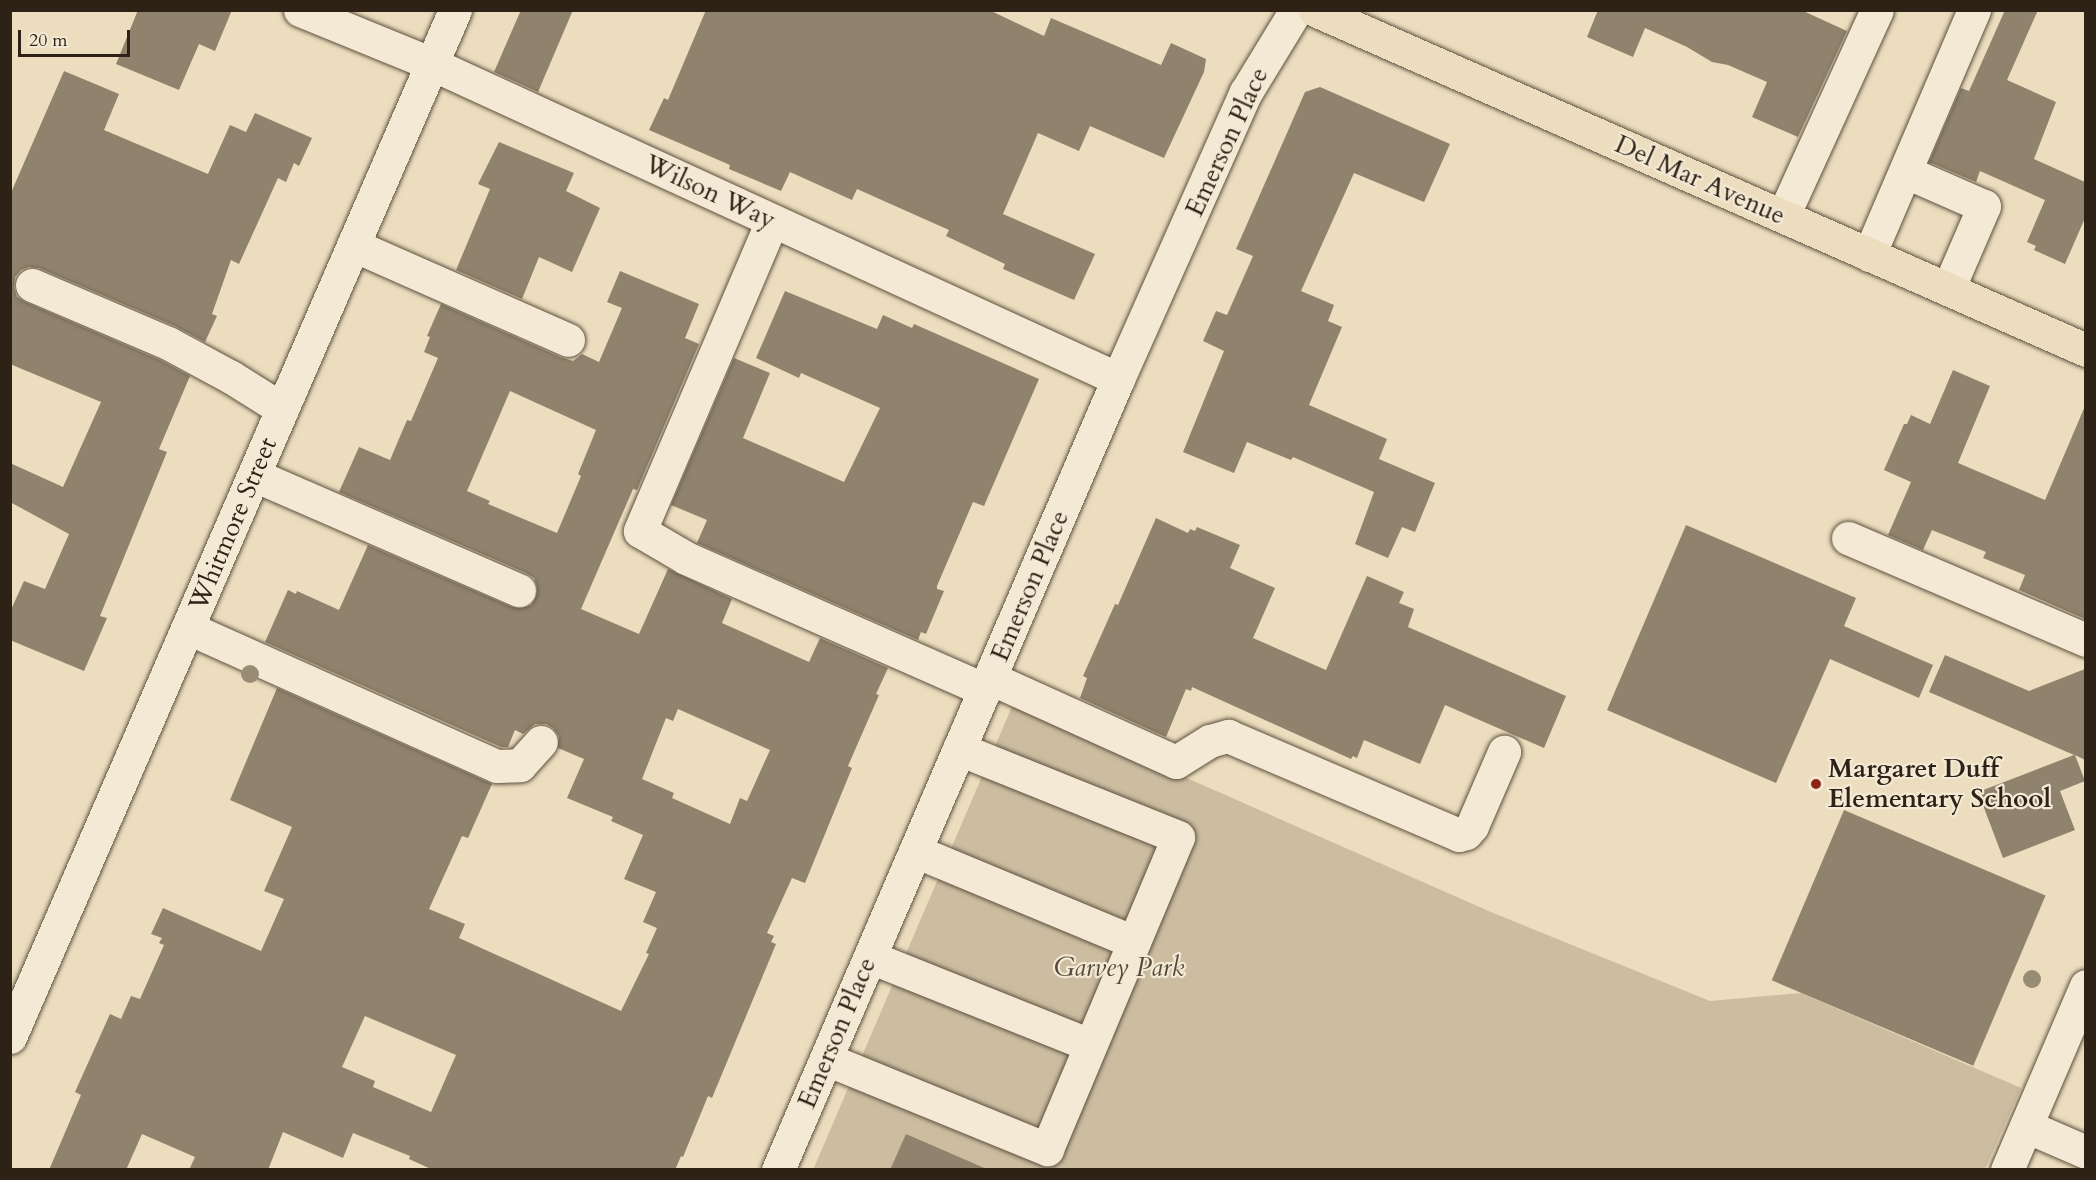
<!DOCTYPE html>
<style>
body{margin:0}
#map{position:relative;width:2096px;height:1180px;overflow:hidden;background:#ecddbe;font-family:Cardo,serif}
div>[style]{position:absolute}
[style*='--x']{left:calc(var(--x)*1px);top:calc(var(--y)*1px);width:calc(var(--w)*1px);rotate:calc(var(--a)*1deg)}
.green>*{inset:0;background:#ccbda1}
.building>*{inset:0;background:#90836d;transform-origin:0 0}
.roads{filter:drop-shadow(0 0 2px #5d513f) drop-shadow(0 0 2px #5d513f)}
.minor>*{height:33px;margin:-16.5px;padding:0 16.5px;transform-origin:16.5px;border-radius:16.5px;background:#f3e9d5}
.major>*{height:33px;margin:-16.5px;padding:0 16.5px;transform-origin:16.5px;border-radius:16.5px;background:#ecddbe}
.trees>*{width:18px;height:18px;margin:-9px;border-radius:50%;background:#998c74}
.dots>*{width:16px;height:16px;translate:-50% -50%;box-sizing:border-box;border:3px solid #f3e9d5;border-radius:50%}
span{translate:-50% -50%;white-space:nowrap;text-align:center;line-height:1.15;-webkit-text-stroke:4.5px #f3e9d5;paint-order:stroke}
.street-label{font-size:26px;color:#2d2215}
.poi-label{font-size:26px;color:#2d2215;font-weight:700}
.left{translate:0 -50%;text-align:left}
.park-label{font-size:26px;color:#554938;font-style:italic}
.frame{position:absolute;inset:0;border:12px solid #2d2215;pointer-events:none}
.scale{position:absolute;left:18px;top:30px;width:112px;height:27px;box-sizing:border-box;border:3px solid #2d2215;border-top:0;padding-left:8px;font-size:18px;line-height:21px;white-space:nowrap;color:#2d2215;-webkit-text-stroke:4px #f3e9d5;paint-order:stroke}
</style>
<div id="map">
<div class="green">
<div style="clip-path:polygon(1014px 702px,1491px 912px,1710px 1001px,1801px 993px,2021px 1088px,1985px 1169px,813px 1170px)"></div>
</div>
<div class="building">
<div style="clip-path:polygon(138px 10px,232px 10px,215px 51px,199px 44px,179px 90px,116px 64px)"></div>
<div style="clip-path:polygon(521px 10px,573px 10px,538px 92px,494px 72px)"></div>
<div style="clip-path:polygon(706px 10px,989px 10px,1044px 36px,1051px 18px,1161px 65px,1171px 43px,1206px 59px,1204px 72px,1164px 158px,1090px 126px,1079px 151px,1038px 133px,1003px 214px,1095px 254px,1074px 300px,1003px 269px,1005px 264px,946px 236px,949px 230px,857px 189px,852px 200px,790px 172px,781px 191px,729px 169px,730px 165px,649px 130px,664px 98px,668px 100px)"></div>
<div style="clip-path:polygon(1598px 10px,1801px 10px,1847px 31px,1798px 137px,1752px 117px,1767px 82px,1728px 65px,1712px 62px,1687px 47px,1645px 28px,1633px 57px,1587px 37px)"></div>
<div style="clip-path:polygon(2005px 10px,2038px 10px,2007px 80px,2056px 102px,2034px 159px,2085px 182px,2085px 218px,2065px 264px,2034px 250px,2036px 246px,2027px 242px,2045px 200px,1980px 171px,1976px 182px,1929px 162px,1961px 88px,1969px 91px)"></div>
<div style="clip-path:polygon(64px 71px,119px 94px,104px 130px,208px 174px,230px 125px,246px 132px,255px 113px,312px 138px,299px 166px,294px 163px,286px 182px,278px 178px,239px 264px,231px 260px,212px 314px,217px 316px,205px 342px,175px 326px,39px 268px,29px 267px,21px 270px,15px 277px,14px 288px,17px 297px,25px 302px,160px 360px,190px 376px,159px 449px,167px 452px,100px 616px,107px 618px,84px 671px,10px 640px,10px 612px,24px 581px,45px 589px,69px 534px,10px 502px,10px 463px,63px 487px,101px 402px,10px 364px,10px 195px)"></div>
<div style="clip-path:polygon(1320px 87px,1450px 144px,1424px 202px,1354px 173px,1301px 291px,1334px 305px,1328px 321px,1342px 327px,1309px 405px,1387px 439px,1379px 459px,1435px 483px,1415px 532px,1402px 527px,1388px 558px,1355px 544px,1374px 492px,1293px 457px,1291px 460px,1247px 442px,1234px 473px,1183px 452px,1224px 351px,1203px 341px,1216px 311px,1227px 315px,1253px 256px,1236px 249px,1305px 92px)"></div>
<div style="clip-path:polygon(499px 142px,574px 173px,566px 191px,600px 208px,572px 272px,539px 257px,522px 299px,456px 270px,490px 189px,478px 184px)"></div>
<div style="clip-path:polygon(evenodd,620px 271px,699px 304px,685px 338px,699px 344px,637px 490px,633px 489px,581px 609px,639px 634px,668px 569px,732px 599px,722px 623px,809px 662px,820px 638px,888px 668px,876px 694px,879px 695px,848px 766px,852px 768px,805px 883px,792px 878px,767px 933px,774px 936px,771px 942px,776px 944px,712px 1098px,708px 1096px,683px 1157px,681px 1156px,675px 1170px,433px 1170px,409px 1159px,410px 1156px,353px 1133px,343px 1158px,283px 1132px,268px 1170px,189px 1170px,195px 1157px,142px 1134px,126px 1170px,49px 1170px,81px 1095px,75px 1092px,110px 1014px,121px 1019px,131px 996px,140px 999px,164px 945px,159px 943px,162px 938px,151px 934px,163px 908px,261px 951px,284px 899px,264px 891px,292px 827px,230px 800px,277px 688px,492px 784px,468px 838px,462px 836px,429px 909px,465px 924px,459px 938px,621px 1011px,649px 954px,646px 953px,657px 928px,643px 922px,656px 892px,624px 879px,643px 835px,611px 821px,613px 817px,567px 798px,584px 759px,558px 748px,559px 736px,553px 728px,546px 724px,535px 724px,523px 734px,515px 730px,508px 747px,501px 747px,265px 642px,288px 590px,296px 594px,297px 591px,339px 610px,368px 545px,512px 607px,522px 608px,531px 605px,536px 597px,537px 587px,534px 578px,526px 573px,339px 492px,359px 447px,390px 460px,407px 420px,411px 421px,438px 358px,424px 352px,430px 337px,427px 336px,441px 304px,560px 357px,573px 361px,582px 354px,599px 362px,622px 308px,607px 302px,620px 271px,510px 391px,596px 430px,578px 474px,581px 476px,557px 533px,488px 504px,490px 501px,467px 491px,510px 391px,620px 271px,678px 709px,770px 750px,747px 801px,740px 798px,730px 824px,672px 798px,674px 793px,642px 779px,666px 718px,673px 721px,678px 709px,620px 271px,365px 1016px,456px 1055px,431px 1112px,373px 1087px,375px 1081px,342px 1067px,365px 1016px)"></div>
<div style="clip-path:polygon(785px 291px,877px 329px,883px 315px,912px 328px,914px 324px,1039px 379px,984px 506px,973px 502px,937px 586px,937px 589px,944px 591px,926px 634px,921px 632px,918px 640px,697px 543px,707px 520px,671px 505px,734px 358px,770px 373px,743px 438px,844px 482px,880px 408px,801px 373px,799px 378px,756px 358px)"></div>
<div style="clip-path:polygon(1953px 370px,1990px 386px,1958px 463px,2045px 500px,2085px 406px,2085px 619px,2019px 590px,2025px 575px,1983px 558px,1986px 552px,1932px 530px,1923px 550px,1888px 535px,1911px 482px,1884px 470px,1904px 424px,1907px 424px,1911px 415px,1930px 424px)"></div>
<div style="clip-path:polygon(1156px 518px,1188px 533px,1190px 529px,1195px 531px,1197px 527px,1240px 545px,1230px 568px,1275px 588px,1253px 638px,1326px 670px,1367px 576px,1404px 592px,1399px 603px,1414px 609px,1408px 627px,1566px 696px,1544px 748px,1445px 705px,1420px 764px,1364px 740px,1357px 758px,1353px 756px,1351px 759px,1192px 687px,1191px 691px,1186px 689px,1166px 737px,1080px 698px,1087px 678px,1083px 676px,1115px 604px,1118px 605px)"></div>
<div style="clip-path:polygon(1686px 525px,1856px 598px,1844px 626px,1933px 665px,1919px 698px,1830px 659px,1776px 783px,1607px 710px)"></div>
<div style="clip-path:polygon(1945px 655px,2029px 691px,2085px 669px,2085px 760px,2075px 755px,2085px 781px,2060px 791px,2075px 830px,2003px 858px,1978px 792px,2074px 755px,1929px 692px)"></div>
<div style="left:1844px;top:810px;width:219px;height:185px;rotate:23deg"></div>
<div style="clip-path:polygon(906px 1134px,989px 1170px,890px 1170px)"></div>
</div>
<div class="roads">
<div class="minor">
<div style="--x:300;--y:10;--w:143;--a:22.2"></div>
<div style="--x:432;--y:64;--w:755;--a:24.66"></div>
<div style="--x:1906;--y:172;--w:85;--a:23.6"></div>
<div style="--x:1984;--y:206;--w:90;--a:113.4"></div>
<div style="--x:1783;--y:216;--w:226;--a:-65.5"></div>
<div style="--x:772;--y:221;--w:337;--a:113.1"></div>
<div style="--x:640;--y:531;--w:53;--a:30.4"></div>
<div style="--x:686;--y:558;--w:327;--a:23.8"></div>
<div style="--x:353;--y:245;--w:235;--a:23.8"></div>
<div style="--x:1869;--y:255;--w:267;--a:-66.8"></div>
<div style="--x:32;--y:285;--w:148;--a:23.1"></div>
<div style="--x:168;--y:343;--w:72;--a:28.4"></div>
<div style="--x:231;--y:377;--w:60;--a:32.1"></div>
<div style="--x:254;--y:475;--w:289;--a:23.5"></div>
<div style="--x:1848;--y:538;--w:259;--a:23.2"></div>
<div style="--x:188;--y:628;--w:338;--a:24.1"></div>
<div style="--x:497;--y:766;--w:23;--a:-2"></div>
<div style="--x:520;--y:765;--w:31;--a:-48"></div>
<div style="--x:990;--y:678;--w:204;--a:24.3"></div>
<div style="--x:1176;--y:762;--w:40;--a:-32"></div>
<div style="--x:1210;--y:741;--w:19;--a:-16"></div>
<div style="--x:1228;--y:736;--w:251;--a:23.2"></div>
<div style="--x:1459;--y:835;--w:7;--a:-16"></div>
<div style="--x:1466;--y:833;--w:9;--a:-49"></div>
<div style="--x:1472;--y:826;--w:81;--a:-66.6"></div>
<div style="--x:915;--y:851;--w:237;--a:22.6"></div>
<div style="--x:870;--y:957;--w:237;--a:21.8"></div>
<div style="--x:10;--y:1037;--w:1119;--a:-66.57"></div>
<div style="--x:826;--y:1059;--w:239;--a:22.2"></div>
<div style="--x:1047;--y:1149;--w:338;--a:-67.2"></div>
<div style="--x:1178;--y:837;--w:236;--a:-158.1"></div>
<div style="--x:2026;--y:1126;--w:65;--a:23.4"></div>
<div style="--x:778;--y:1170;--w:861;--a:-66.74"></div>
<div style="--x:1118;--y:379;--w:314;--a:-66"></div>
<div style="--x:1246;--y:92;--w:96;--a:-58.6"></div>
<div style="--x:2007;--y:1170;--w:200;--a:-66.8"></div>
</div>
<div class="major">
<div style="--x:1315;--y:10;--w:843;--a:23.8"></div>
</div>
</div>
<div class="trees">
<div style="left:250px;top:674px"></div>
<div style="left:2032px;top:979px"></div>
</div>
<div class="dots">
<div style="left:1816px;top:784px;background:#8f2418"></div>
</div>
<div class="street-label">
<span style="left:1227px;top:142px;rotate:-65deg">Emerson Place</span>
<span style="left:1700px;top:180px;rotate:24deg">Del Mar Avenue</span>
<span style="left:710px;top:192px;rotate:25deg">Wilson Way</span>
<span style="left:233px;top:524px;rotate:-67deg">Whitmore Street</span>
<span style="left:1030px;top:586px;rotate:-67deg">Emerson Place</span>
<span style="left:837px;top:1033px;rotate:-67deg">Emerson Place</span>
</div>
<div class="poi-label">
<span class="left" style="left:1828px;top:784px">Margaret Duff<br>Elementary School</span>
</div>
<div class="park-label">
<span style="left:1119px;top:968px">Garvey Park</span>
</div>
<div class="frame"></div>
<div class="scale">20 m</div>
</div>
